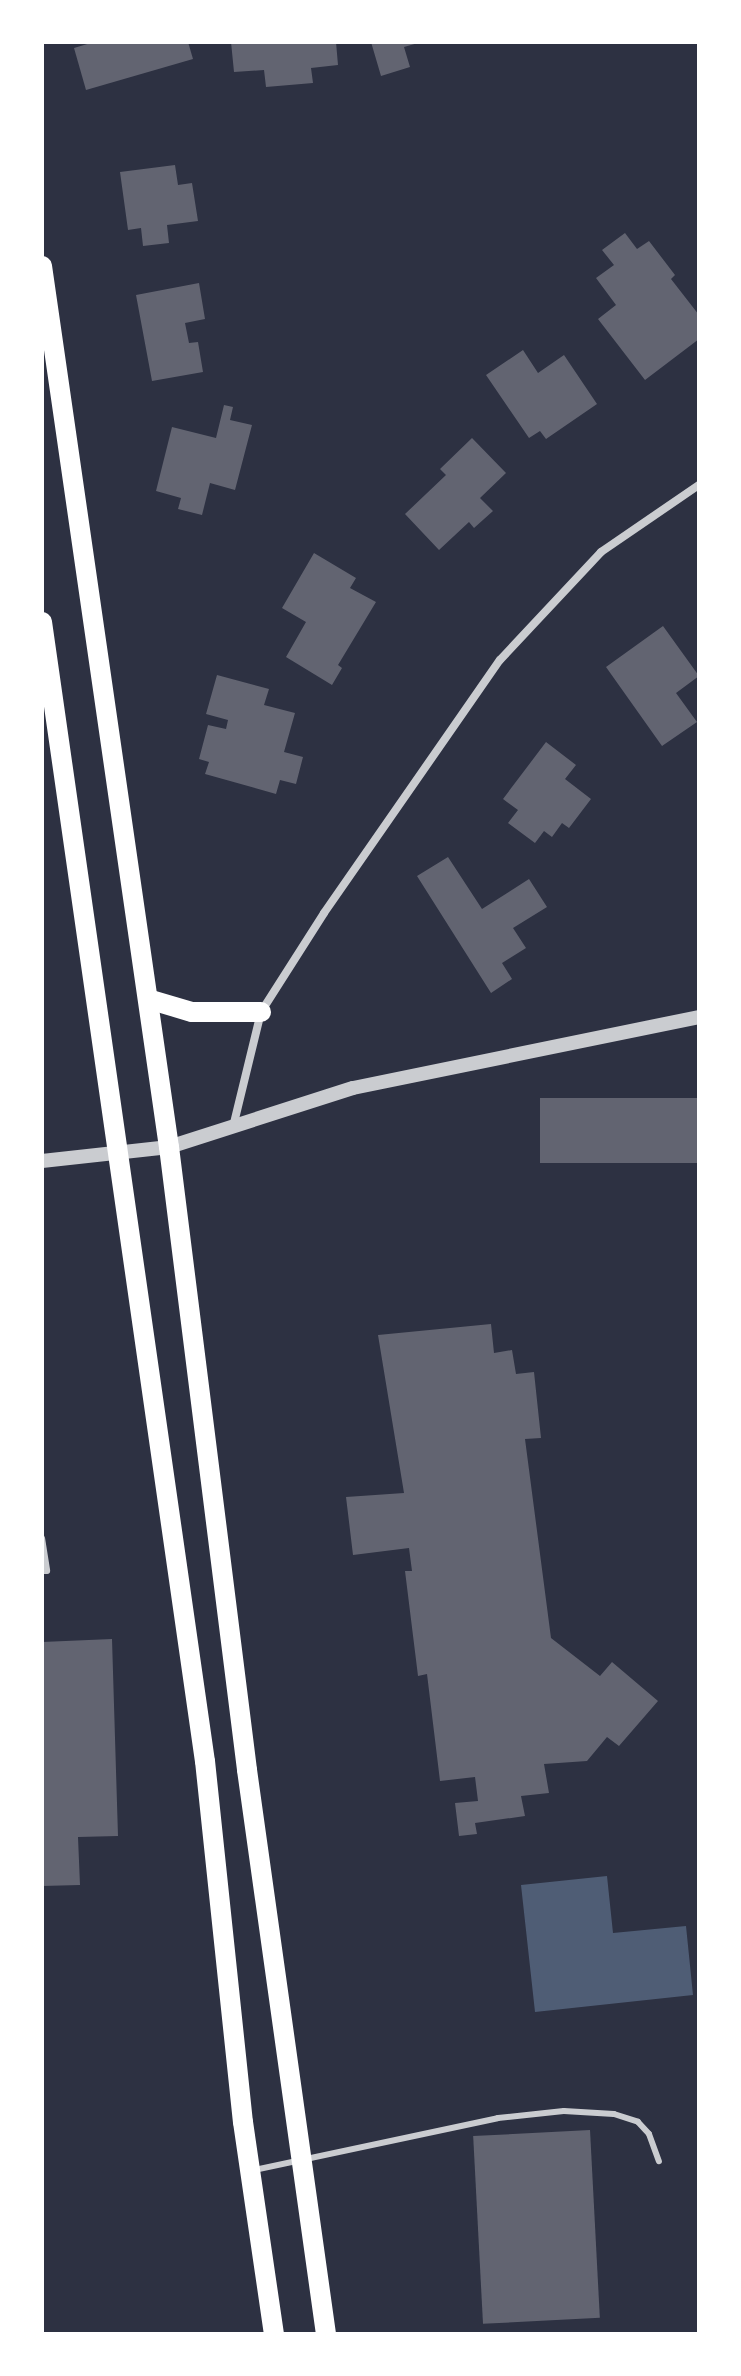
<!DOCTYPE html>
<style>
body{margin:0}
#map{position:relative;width:741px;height:2376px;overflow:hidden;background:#2d3142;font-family:Commissioner,sans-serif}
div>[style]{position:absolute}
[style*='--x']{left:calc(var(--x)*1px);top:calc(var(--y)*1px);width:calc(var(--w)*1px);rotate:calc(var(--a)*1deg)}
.water>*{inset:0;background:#4f5d75}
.building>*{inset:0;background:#626471;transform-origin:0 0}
.service>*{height:6px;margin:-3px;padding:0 3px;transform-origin:3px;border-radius:3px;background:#caccd0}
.minor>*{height:8px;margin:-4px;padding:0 4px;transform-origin:4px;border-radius:4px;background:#caccd0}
.tertiary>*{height:14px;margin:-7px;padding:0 7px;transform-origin:7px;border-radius:7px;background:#caccd0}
.primary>*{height:20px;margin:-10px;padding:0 10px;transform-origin:10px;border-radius:10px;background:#fff}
span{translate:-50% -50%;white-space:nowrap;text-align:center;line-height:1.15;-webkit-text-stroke:6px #fff;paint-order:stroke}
.frame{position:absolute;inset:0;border:44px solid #fff;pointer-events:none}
</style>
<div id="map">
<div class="water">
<div style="clip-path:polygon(607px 1876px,613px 1933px,686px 1926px,693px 1995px,535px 2012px,521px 1885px)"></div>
</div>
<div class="building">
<div style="clip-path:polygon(94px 42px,188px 42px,193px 59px,86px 90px,74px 48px)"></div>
<div style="clip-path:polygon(231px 42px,336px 42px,338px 65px,311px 68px,313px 83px,266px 87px,264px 70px,234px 72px)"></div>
<div style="clip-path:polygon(371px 42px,418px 42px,418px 43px,404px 47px,410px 67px,381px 76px)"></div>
<div style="clip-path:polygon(175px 165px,178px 185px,192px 183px,198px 221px,167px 225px,169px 243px,143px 246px,141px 228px,128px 230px,120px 172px)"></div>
<div style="clip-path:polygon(625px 233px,637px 249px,649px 241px,675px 275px,671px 279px,699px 315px,699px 339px,645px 380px,598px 319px,616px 305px,596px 278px,614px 265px,602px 250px)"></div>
<div style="clip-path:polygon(199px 283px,205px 319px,185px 323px,189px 343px,198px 342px,203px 372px,152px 381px,136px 295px)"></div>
<div style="clip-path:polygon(523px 350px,538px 373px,564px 355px,597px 404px,546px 439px,540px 431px,529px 438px,486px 375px)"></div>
<div style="clip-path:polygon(224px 405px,233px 407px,230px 420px,252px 425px,235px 490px,210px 483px,202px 515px,178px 509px,181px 498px,156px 491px,172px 427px,216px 438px)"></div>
<div style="clip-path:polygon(472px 438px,506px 473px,480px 498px,493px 511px,474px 528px,469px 522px,439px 550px,405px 514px,446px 475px,440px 469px)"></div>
<div style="clip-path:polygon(314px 553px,356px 578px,350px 588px,376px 602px,338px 665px,342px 668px,332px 685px,286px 657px,306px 622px,282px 608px)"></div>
<div style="clip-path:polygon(663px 626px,699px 676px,676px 693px,697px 722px,662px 746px,606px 667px)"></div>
<div style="clip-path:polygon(217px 675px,269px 689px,264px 705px,295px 713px,284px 752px,303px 757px,296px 784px,280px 780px,276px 794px,205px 774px,209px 762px,199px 759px,208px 725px,226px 729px,228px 720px,206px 714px)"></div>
<div style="clip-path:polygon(546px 742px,576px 765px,565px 779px,591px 799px,569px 828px,562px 823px,552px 837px,544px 831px,535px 843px,508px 823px,518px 810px,503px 799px)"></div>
<div style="clip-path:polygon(448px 857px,482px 909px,529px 879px,547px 907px,513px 928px,526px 948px,502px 963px,512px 979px,491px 993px,417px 876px)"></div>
<div style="left:699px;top:1098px;width:65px;height:159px;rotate:90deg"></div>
<div style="clip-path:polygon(491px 1324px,494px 1353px,512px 1350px,516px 1374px,534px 1372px,541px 1438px,525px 1439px,551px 1638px,600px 1676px,612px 1662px,658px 1701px,619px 1746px,607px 1737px,587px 1761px,544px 1764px,549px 1793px,521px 1796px,525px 1816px,475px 1823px,477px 1834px,459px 1836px,455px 1803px,478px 1801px,475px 1777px,440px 1781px,427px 1674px,418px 1676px,405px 1571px,412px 1571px,409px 1548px,353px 1555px,346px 1497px,404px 1493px,378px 1335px)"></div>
<div style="clip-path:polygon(112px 1639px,118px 1836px,78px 1837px,80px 1885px,42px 1886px,42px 1642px)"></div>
<div style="left:590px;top:2130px;width:188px;height:117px;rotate:87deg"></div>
</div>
<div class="service">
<div style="--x:42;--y:1538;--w:33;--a:81"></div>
<div style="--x:47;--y:1571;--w:5;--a:180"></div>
<div style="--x:254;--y:2170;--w:249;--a:-12"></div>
<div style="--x:498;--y:2118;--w:66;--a:-6.1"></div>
<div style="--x:564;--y:2111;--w:50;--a:3.4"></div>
<div style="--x:614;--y:2114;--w:25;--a:18"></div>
<div style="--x:638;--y:2122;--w:16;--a:47"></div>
<div style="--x:649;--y:2134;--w:29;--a:70"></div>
</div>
<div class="minor">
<div style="--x:233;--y:1127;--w:118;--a:-76.3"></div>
<div style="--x:261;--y:1012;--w:117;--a:-57.5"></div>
<div style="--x:324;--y:913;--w:308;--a:-55.2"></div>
<div style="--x:500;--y:660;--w:148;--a:-46.9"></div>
<div style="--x:601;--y:552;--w:119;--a:-34.4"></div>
</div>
<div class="tertiary">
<div style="--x:42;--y:1161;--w:128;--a:-6.3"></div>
<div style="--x:169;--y:1147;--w:193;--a:-17.8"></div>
<div style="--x:353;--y:1088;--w:353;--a:-11.6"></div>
</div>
<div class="primary">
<div style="--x:42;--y:266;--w:890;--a:81.8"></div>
<div style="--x:169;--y:1147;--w:628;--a:82.86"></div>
<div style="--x:247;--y:1770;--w:570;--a:82.03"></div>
<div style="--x:42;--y:622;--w:1151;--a:81.86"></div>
<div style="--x:205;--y:1761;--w:363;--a:84"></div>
<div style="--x:243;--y:2122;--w:214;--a:81.7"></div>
<div style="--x:148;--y:999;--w:46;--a:16.5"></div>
<div style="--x:192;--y:1012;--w:69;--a:0"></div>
</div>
<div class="frame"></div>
</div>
